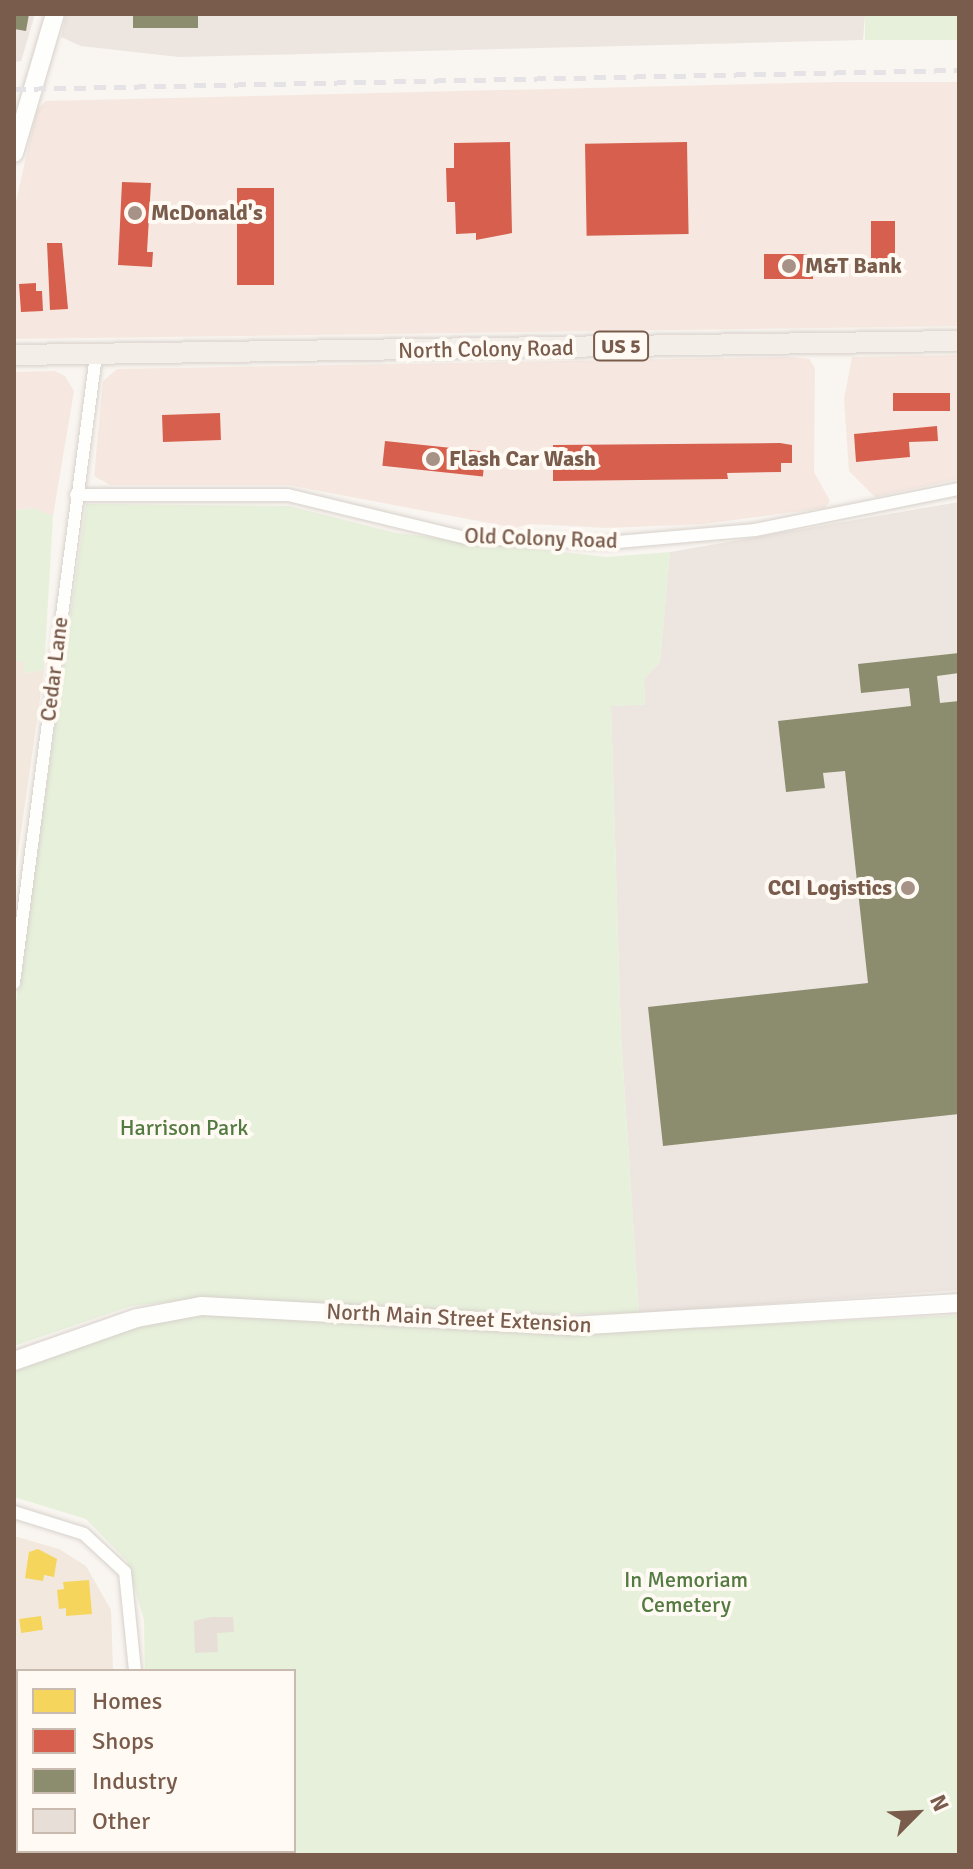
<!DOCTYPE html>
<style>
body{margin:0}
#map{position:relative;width:973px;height:1869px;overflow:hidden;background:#f9f5f0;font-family:Signika,sans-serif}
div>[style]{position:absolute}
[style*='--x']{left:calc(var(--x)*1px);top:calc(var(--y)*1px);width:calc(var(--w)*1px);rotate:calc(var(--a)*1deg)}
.residential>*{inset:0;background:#f2e8de}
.commercial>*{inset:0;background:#f6e8e1}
.industrial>*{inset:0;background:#ede5e0}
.green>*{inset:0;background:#e7f0db;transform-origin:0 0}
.homes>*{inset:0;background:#f6d55c;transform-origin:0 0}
.shops>*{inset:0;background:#d6604d;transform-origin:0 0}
.industry>*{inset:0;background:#8c8c6e;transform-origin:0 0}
.building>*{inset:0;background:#e6ded7}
.roads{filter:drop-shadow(0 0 2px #d7d1cb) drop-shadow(0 0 2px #d7d1cb)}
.street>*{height:12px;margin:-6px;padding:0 6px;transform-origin:6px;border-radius:6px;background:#fefefd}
.secondary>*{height:18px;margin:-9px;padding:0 9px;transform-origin:9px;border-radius:9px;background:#fefefd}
.primary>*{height:20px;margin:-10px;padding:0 10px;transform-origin:10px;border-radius:10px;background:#f3eee8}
.rail>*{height:5px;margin-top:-2.5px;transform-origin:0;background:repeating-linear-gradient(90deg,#e6e3e7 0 12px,transparent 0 20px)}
.dots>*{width:22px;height:22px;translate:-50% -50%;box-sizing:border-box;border:4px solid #fffaf3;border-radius:50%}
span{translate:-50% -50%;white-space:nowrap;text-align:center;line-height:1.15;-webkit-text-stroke:8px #fffaf3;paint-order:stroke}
.shield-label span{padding:2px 6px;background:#fffaf3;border:2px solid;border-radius:6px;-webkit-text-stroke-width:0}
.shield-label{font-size:20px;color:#7a5c4d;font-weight:700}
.poi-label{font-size:22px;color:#7a5c4d;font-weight:700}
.left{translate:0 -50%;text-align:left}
.right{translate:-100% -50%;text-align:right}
.street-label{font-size:22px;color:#7a5c4d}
.park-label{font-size:22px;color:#537a41}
.frame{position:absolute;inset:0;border:16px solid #7a5c4d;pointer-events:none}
.legend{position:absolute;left:16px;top:1669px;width:280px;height:184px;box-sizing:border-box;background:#fffaf3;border:2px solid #cabbb1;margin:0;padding:10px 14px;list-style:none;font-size:24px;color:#7a5c4d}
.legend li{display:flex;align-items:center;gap:16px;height:40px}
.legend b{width:40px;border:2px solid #cabbb1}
.north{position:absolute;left:877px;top:1773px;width:80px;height:80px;-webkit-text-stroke:6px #fffaf3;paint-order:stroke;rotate:66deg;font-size:22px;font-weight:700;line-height:32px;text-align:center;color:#7a5c4d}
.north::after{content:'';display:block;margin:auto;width:28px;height:36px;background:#7a5c4d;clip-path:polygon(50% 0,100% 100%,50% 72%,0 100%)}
</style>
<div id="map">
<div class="residential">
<div style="clip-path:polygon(14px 661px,23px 661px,25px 673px,44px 670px,14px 881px)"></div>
<div style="clip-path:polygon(14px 1536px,59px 1549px,86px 1566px,111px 1610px,113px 1671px,18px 1671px,18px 1851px,120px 1855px,14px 1855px)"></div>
</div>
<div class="commercial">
<div style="clip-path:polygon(838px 82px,959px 82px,959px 326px,14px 339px,14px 210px,37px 110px,46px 101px)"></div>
<div style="clip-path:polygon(959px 355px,959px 479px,875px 497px,849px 471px,844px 399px,852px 357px)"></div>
<div style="clip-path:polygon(793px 357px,809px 359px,815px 368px,814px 472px,830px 501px,825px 508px,704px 524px,608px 528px,530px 524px,515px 528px,288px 485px,110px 485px,94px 476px,103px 381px,117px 369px)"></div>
<div style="clip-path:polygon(55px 371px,65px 376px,74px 391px,53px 516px,33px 508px,14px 510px,14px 372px)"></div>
</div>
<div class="industrial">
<div style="clip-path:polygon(14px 14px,35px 14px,21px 61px,14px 62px)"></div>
<div style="clip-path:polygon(66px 14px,865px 14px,863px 40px,179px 57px,81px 46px,61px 37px)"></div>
<div style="clip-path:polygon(959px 502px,959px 1290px,639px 1313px,621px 1036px,611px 706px,645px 704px,644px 679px,660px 662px,670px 552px)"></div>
</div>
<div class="green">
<div style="left:865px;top:14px;width:94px;height:26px"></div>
<div style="clip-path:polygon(86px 504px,289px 506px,396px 533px,606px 557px,670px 552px,660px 662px,644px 679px,645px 705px,611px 706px,621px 1036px,639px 1313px,524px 1315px,197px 1299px,131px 1306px,14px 1346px,14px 1016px)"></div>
<div style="clip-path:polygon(33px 508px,53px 516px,44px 670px,25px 673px,23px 661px,14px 661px,14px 510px)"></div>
<div style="clip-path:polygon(200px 1313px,586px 1333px,959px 1315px,959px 1855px,148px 1855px,294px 1851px,294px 1671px,145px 1671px,144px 1620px,127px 1561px,86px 1519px,14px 1497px,14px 1372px,151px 1320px)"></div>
</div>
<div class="homes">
<div style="clip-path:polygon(38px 1549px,57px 1559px,54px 1577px,44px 1575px,43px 1581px,25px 1578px,29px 1552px)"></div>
<div style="clip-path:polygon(89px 1580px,92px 1614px,66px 1616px,66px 1608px,59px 1609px,57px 1590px,64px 1589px,63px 1582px)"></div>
<div style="left:41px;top:1616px;width:14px;height:22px;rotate:82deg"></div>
</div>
<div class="shops">
<div style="clip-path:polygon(510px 142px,512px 233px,476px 240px,476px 233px,456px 234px,455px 202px,447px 202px,446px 168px,454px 168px,454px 143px)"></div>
<div style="left:687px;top:142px;width:92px;height:102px;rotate:89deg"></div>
<div style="clip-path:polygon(122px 182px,151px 183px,147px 252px,153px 252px,152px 267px,118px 265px)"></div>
<div style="left:237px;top:188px;width:37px;height:97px"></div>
<div style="left:895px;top:221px;width:55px;height:24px;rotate:90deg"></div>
<div style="clip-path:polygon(47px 243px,62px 243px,68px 309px,50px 310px)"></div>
<div style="left:764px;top:254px;width:49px;height:25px"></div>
<div style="clip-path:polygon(36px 283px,36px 291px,42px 291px,43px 311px,21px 312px,19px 284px)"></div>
<div style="left:950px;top:393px;width:18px;height:57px;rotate:90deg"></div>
<div style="left:220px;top:413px;width:27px;height:58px;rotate:88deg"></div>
<div style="clip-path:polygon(937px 426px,938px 441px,909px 442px,910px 457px,856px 462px,854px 434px)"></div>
<div style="left:385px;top:441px;width:101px;height:25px;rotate:6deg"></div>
<div style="clip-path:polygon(553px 445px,780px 443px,792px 445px,792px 463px,781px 463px,781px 472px,727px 473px,728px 479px,553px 481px)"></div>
</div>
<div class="industry">
<div style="clip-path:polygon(14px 14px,29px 14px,26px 31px,14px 29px)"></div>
<div style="left:133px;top:14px;width:65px;height:14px"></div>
<div style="clip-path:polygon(959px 653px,959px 673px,937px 676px,940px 703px,959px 701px,959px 1114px,663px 1146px,648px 1007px,868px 983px,845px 771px,823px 773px,825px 788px,786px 792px,778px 721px,911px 706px,909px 688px,861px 693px,858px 664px)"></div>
</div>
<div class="building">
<div style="clip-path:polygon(211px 1617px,233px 1617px,234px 1632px,217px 1633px,218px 1652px,195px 1653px,194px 1621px)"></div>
</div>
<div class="roads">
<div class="street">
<div style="--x:76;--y:495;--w:212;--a:0"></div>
<div style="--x:288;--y:495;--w:183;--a:13.6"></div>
<div style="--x:466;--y:538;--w:140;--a:2"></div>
<div style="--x:606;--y:543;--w:150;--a:-5"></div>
<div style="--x:755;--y:530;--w:208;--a:-11.4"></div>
<div style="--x:14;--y:983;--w:633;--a:-82.56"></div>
<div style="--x:14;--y:1512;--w:73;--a:17.4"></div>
<div style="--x:84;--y:1534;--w:56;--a:42.8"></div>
<div style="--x:125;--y:1572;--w:100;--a:84.2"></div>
<div style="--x:140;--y:1851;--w:4;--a:90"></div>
</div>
<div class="secondary">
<div style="--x:14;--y:153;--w:145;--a:-73.6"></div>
<div style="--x:14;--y:1361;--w:130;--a:-19.3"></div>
<div style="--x:137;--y:1318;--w:66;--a:-10.5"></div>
<div style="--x:202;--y:1306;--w:370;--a:3.1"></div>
<div style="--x:571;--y:1326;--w:389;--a:-3.4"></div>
</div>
<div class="primary">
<div style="--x:14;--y:355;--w:945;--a:-0.85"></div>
</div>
</div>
<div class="rail">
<div style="--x:14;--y:89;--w:945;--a:-1.15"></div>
</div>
<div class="dots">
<div style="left:135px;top:213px;background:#a69286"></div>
<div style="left:789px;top:266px;background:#a69286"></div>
<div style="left:433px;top:459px;background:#a69286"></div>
<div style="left:908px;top:888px;background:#a69286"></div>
</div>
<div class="shield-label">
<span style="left:621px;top:346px">US 5</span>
</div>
<div class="poi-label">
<span class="left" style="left:151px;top:213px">McDonald's</span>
<span class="left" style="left:805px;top:266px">M&amp;T Bank</span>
<span class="left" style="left:449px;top:459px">Flash Car Wash</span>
<span class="right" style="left:892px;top:888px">CCI Logistics</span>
</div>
<div class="street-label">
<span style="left:486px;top:349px;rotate:-1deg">North Colony Road</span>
<span style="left:541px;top:538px;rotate:2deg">Old Colony Road</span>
<span style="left:54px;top:669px;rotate:-83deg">Cedar Lane</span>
<span style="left:459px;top:1318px;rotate:3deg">North Main Street Extension</span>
</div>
<div class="park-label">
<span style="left:184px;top:1128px">Harrison Park</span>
<span style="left:686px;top:1592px">In Memoriam<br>Cemetery</span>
</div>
<div class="frame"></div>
<ul class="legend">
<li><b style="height:22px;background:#f6d55c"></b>Homes</li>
<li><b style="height:22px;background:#d6604d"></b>Shops</li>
<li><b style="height:22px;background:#8c8c6e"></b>Industry</li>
<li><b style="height:22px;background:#e6ded7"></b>Other</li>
</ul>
<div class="north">N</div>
</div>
